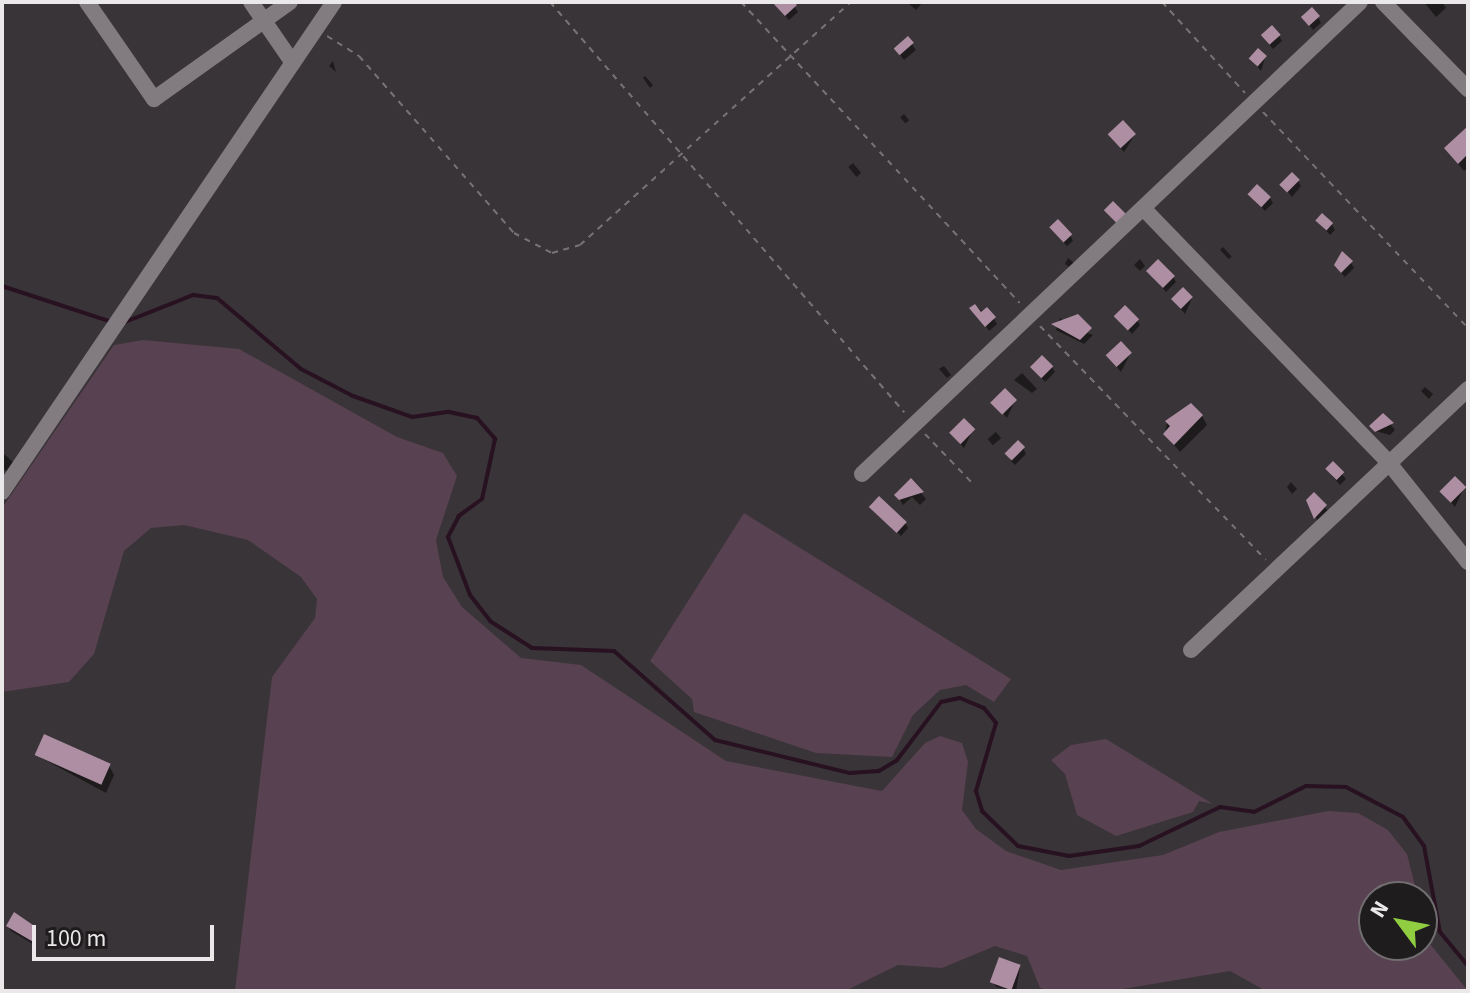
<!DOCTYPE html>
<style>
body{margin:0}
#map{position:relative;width:1470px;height:993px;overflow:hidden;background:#393437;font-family:"Source Sans 3",sans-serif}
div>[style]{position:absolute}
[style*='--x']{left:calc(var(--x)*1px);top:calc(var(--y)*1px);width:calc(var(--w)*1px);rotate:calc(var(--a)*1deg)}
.green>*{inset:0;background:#584150}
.shadow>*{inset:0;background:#0007;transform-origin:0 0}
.stream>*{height:4px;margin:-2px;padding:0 2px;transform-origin:2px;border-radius:2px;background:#281121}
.building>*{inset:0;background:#ad8ea2;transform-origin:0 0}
.path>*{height:2px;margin-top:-1px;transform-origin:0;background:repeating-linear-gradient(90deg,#777375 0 6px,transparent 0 12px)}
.minor>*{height:16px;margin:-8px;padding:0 8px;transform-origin:8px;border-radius:8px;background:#827c80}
span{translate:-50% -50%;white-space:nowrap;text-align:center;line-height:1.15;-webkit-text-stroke:8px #1f1c1e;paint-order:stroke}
.frame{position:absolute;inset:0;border:4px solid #ebe8ea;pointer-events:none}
.north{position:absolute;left:1358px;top:881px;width:80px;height:80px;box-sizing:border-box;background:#1f1c1e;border:2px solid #716e70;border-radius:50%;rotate:302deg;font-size:22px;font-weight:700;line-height:32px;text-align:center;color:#ebe8ea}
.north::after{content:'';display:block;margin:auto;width:28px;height:36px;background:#90cd41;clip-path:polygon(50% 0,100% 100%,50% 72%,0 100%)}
.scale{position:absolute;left:32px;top:925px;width:182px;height:36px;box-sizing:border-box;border:4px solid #ebe8ea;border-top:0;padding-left:10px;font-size:24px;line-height:28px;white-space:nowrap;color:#ebe8ea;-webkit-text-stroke:6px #1f1c1e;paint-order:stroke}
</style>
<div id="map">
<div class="green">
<div style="clip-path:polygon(143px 340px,239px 349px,397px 437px,443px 453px,457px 476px,436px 540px,443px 577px,462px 607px,521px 658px,581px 665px,726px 761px,882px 791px,925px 743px,940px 736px,962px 743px,968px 762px,962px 810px,976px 829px,1006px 851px,1061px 870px,1163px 855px,1219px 832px,1328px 811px,1358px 813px,1388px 830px,1407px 854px,1415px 886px,1415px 897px,1374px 897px,1374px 945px,1422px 945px,1422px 934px,1468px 991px,1266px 991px,1230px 971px,1111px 991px,1052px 991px,1040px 988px,1027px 956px,995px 946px,942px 968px,898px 965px,845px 991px,235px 991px,272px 677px,315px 618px,317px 599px,301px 577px,248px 540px,184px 525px,151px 528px,124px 551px,94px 654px,69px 682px,2px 692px,2px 508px,114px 345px)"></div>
<div style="clip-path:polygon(744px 513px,1011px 679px,994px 702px,966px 685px,940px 690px,913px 715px,892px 757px,816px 753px,694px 712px,692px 699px,650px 661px)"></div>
<div style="clip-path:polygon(1106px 739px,1213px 804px,1199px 801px,1193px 812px,1116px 836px,1077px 815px,1065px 774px,1051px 760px,1071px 745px)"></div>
</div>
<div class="shadow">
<div style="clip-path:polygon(773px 2px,791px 2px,798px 12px,789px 20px)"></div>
<div style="clip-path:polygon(907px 2px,923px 2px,916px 10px)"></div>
<div style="clip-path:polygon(1424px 2px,1442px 2px,1446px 8px,1436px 17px)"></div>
<div style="clip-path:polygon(1318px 17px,1321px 23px,1313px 30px,1307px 22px)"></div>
<div style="clip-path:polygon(1279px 36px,1282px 41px,1273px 49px,1266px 41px)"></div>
<div style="clip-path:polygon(908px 39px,916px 50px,904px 60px,900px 55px)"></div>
<div style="clip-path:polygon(1265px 58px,1261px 71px,1251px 59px)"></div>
<div style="clip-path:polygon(333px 61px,336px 72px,329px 66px)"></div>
<div style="clip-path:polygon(645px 76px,653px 85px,650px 88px,643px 78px)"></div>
<div style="left:904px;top:114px;width:8px;height:5px;rotate:50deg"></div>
<div style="clip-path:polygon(1468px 129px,1468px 168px,1464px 171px,1446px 149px)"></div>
<div style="clip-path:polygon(1134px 136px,1124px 152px,1113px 140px)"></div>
<div style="left:853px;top:163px;width:13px;height:6px;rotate:51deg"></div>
<div style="clip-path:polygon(1298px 181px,1301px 186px,1292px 197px,1282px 185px)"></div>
<div style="clip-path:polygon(1250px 195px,1270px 198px,1273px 203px,1265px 211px)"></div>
<div style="clip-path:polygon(1317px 221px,1332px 225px,1335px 230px,1330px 235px)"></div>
<div style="clip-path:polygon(1055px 233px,1070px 235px,1073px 241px,1067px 246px)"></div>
<div style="left:1223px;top:247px;width:13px;height:4px;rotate:48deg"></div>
<div style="clip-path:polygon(1068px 258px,1075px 264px,1072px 269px,1065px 264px)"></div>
<div style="clip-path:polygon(1140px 259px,1145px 266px,1140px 271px,1134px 265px)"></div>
<div style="clip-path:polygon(1351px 263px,1354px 268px,1345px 277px,1339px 271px)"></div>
<div style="clip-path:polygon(1149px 272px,1173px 277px,1176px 282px,1166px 292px)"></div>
<div style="clip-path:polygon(1192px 298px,1185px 314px,1173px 300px)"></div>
<div style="clip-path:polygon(975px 306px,994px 319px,997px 324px,989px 331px)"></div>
<div style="clip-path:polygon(1117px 317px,1137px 320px,1140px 325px,1132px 334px)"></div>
<div style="clip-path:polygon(1060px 318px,1069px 326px,1093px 335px,1084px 344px,1056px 330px)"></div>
<div style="clip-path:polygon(1130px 354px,1121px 372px,1108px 356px)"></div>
<div style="clip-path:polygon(944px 366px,951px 375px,947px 378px,939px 369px)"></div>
<div style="clip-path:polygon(1032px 367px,1052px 367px,1055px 372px,1045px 382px)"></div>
<div style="clip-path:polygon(1022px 373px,1037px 389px,1032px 393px,1014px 380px)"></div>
<div style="clip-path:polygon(1425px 387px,1433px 394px,1429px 399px,1421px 391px)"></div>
<div style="clip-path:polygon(1015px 401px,1007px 418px,993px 402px)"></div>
<div style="clip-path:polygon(1383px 415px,1395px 430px,1390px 435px,1375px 431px)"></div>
<div style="clip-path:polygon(1202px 416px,1207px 425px,1180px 452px,1165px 434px,1167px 422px)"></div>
<div style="clip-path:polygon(973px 430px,964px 448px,951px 434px)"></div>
<div style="left:996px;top:432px;width:8px;height:11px;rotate:50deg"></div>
<div style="clip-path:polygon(1023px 448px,1026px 454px,1015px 465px,1010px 460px)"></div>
<div style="clip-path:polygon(2px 452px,14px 463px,8px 472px,2px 468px)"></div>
<div style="clip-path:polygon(1333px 464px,1346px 479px,1340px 485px,1331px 475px)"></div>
<div style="clip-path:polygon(911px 481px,926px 499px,920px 505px,912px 497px,903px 505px,897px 495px)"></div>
<div style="clip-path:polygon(1291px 482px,1297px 489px,1292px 494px,1287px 487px)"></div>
<div style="clip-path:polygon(1464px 488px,1455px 507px,1442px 492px)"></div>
<div style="clip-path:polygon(1314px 495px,1329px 512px,1318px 522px,1308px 500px)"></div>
<div style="clip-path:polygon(872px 507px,905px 523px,908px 528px,901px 536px)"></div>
<div style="clip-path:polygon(36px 755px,109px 766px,114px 775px,106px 793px)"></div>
<div style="clip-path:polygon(8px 926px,34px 935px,36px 946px,11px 931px)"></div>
<div style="clip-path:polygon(1020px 967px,1016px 991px,996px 987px,993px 981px)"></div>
</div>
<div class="stream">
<div style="--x:2;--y:286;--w:116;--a:18.1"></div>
<div style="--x:120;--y:324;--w:79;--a:-21.7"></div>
<div style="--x:193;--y:295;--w:24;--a:7"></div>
<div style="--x:217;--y:298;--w:110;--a:40.2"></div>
<div style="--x:301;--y:369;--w:59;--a:27.4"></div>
<div style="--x:353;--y:396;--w:63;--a:19.6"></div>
<div style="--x:412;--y:417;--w:37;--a:-8"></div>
<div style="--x:449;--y:412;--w:29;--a:12"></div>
<div style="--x:477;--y:418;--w:28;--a:49"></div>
<div style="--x:495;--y:439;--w:61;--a:102.2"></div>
<div style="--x:482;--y:499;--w:29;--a:144"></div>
<div style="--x:459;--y:516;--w:24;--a:118"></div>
<div style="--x:448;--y:537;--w:62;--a:69.2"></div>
<div style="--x:470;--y:595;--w:33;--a:52"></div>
<div style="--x:490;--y:621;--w:50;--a:32.7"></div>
<div style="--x:532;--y:648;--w:82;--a:2.1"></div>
<div style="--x:614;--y:651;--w:135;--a:41.4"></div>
<div style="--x:715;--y:740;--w:138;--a:13.8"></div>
<div style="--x:849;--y:773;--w:30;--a:-4"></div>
<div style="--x:879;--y:771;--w:21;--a:-31"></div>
<div style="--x:897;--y:760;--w:73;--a:-52.8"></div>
<div style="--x:941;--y:702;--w:19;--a:-12"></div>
<div style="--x:960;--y:698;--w:26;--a:23"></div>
<div style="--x:984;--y:708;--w:19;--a:51"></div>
<div style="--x:996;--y:723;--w:71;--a:106.4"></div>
<div style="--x:976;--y:791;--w:21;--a:73"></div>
<div style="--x:982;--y:811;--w:50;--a:44.2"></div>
<div style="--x:1018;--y:846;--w:52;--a:11.1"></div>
<div style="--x:1069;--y:856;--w:71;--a:-8.1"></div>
<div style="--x:1139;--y:846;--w:90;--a:-25.7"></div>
<div style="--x:1220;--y:807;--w:34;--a:8"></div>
<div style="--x:1254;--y:812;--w:58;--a:-26.6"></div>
<div style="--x:1306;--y:786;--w:40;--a:1.4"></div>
<div style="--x:1346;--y:787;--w:64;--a:27.8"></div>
<div style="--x:1403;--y:817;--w:36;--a:54"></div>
<div style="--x:1424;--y:846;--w:87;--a:79.5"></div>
<div style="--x:1440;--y:932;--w:44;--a:50.5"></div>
</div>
<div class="building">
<div style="clip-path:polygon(772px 2px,794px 2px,797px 5px,785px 16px)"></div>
<div style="left:1312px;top:7px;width:12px;height:15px;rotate:48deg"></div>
<div style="left:1272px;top:25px;width:13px;height:15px;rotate:48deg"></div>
<div style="left:908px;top:36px;width:9px;height:19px;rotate:49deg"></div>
<div style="left:1258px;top:48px;width:12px;height:14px;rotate:42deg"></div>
<div style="left:1123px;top:120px;width:19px;height:21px;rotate:47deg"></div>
<div style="clip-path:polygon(1468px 126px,1468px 154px,1458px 164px,1444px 148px)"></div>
<div style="left:1292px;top:172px;width:11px;height:18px;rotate:45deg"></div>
<div style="left:1257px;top:184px;width:19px;height:14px;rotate:43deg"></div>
<div style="left:1113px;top:201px;width:24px;height:13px;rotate:45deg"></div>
<div style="left:1322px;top:213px;width:15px;height:10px;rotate:42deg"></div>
<div style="left:1058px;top:219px;width:21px;height:12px;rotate:47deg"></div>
<div style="clip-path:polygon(1342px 251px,1353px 261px,1341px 273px,1334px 265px)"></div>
<div style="left:1158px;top:259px;width:24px;height:17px;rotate:45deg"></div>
<div style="left:1183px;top:287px;width:14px;height:17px;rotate:45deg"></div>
<div style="clip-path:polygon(975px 304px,981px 312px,987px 307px,996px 317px,985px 327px,969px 308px)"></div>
<div style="left:1125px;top:305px;width:20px;height:16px;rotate:45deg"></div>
<div style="clip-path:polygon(1078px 314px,1092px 328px,1080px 340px,1051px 324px)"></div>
<div style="left:1121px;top:341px;width:16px;height:21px;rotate:47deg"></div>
<div style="left:1042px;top:355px;width:16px;height:17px;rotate:45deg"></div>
<div style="left:1005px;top:388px;width:17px;height:21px;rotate:45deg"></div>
<div style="clip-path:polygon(1191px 403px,1203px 415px,1174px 445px,1163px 434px,1170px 426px,1165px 421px)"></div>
<div style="clip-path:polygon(1383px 413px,1394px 423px,1375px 432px,1369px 426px)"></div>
<div style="left:964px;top:418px;width:16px;height:21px;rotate:45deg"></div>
<div style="left:1018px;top:440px;width:10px;height:19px;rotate:45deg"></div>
<div style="left:1333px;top:461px;width:16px;height:11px;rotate:45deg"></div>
<div style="left:1455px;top:476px;width:16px;height:22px;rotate:45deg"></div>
<div style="clip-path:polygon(911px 478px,924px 492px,899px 500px,894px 495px)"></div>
<div style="clip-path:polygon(1314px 492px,1327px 505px,1314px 519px,1306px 500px)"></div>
<div style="left:879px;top:496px;width:38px;height:15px;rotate:43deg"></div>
<div style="left:44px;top:734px;width:73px;height:23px;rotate:24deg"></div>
<div style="clip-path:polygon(14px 912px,33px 925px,35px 943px,6px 926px)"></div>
<div style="left:999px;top:957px;width:23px;height:27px;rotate:20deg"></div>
</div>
<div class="path">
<div style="--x:550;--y:2;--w:542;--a:49.19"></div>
<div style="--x:741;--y:2;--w:410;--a:47.2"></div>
<div style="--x:1162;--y:2;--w:123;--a:47.6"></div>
<div style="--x:327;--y:36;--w:38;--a:32"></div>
<div style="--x:359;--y:56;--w:235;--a:48.8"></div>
<div style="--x:514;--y:233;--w:43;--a:27.8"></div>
<div style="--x:552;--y:253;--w:29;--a:-16"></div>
<div style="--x:580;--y:245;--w:364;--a:-41.9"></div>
<div style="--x:1263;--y:112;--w:298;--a:46.5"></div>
<div style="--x:1040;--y:326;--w:325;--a:46"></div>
<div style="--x:925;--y:434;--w:71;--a:46.1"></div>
</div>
<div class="minor">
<div style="--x:87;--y:2;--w:118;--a:55.4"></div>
<div style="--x:154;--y:99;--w:167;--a:-35.5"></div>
<div style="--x:251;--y:2;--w:74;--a:55.5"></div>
<div style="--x:1383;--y:2;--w:122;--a:45.7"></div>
<div style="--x:1143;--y:208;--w:354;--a:46"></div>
<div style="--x:1389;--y:463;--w:127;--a:51.4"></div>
<div style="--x:862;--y:474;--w:686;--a:-43.46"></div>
<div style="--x:2;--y:492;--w:592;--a:-55.88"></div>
<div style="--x:1191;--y:650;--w:381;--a:-43.3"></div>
</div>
<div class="frame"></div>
<div class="north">N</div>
<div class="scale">100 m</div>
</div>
